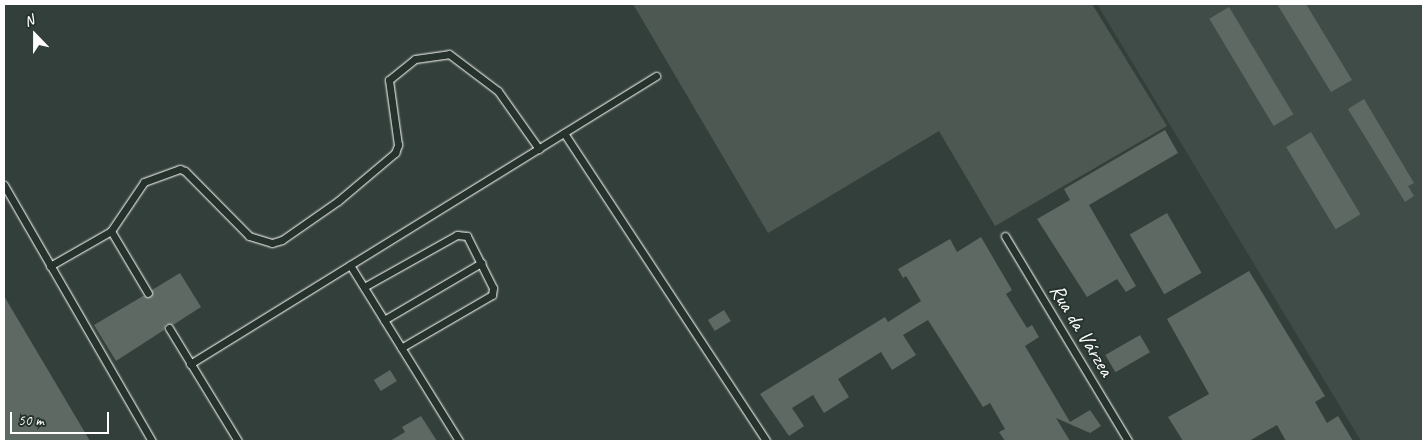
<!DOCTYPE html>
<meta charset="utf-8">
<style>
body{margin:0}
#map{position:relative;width:1427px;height:445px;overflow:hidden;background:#333f3a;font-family:Caveat,sans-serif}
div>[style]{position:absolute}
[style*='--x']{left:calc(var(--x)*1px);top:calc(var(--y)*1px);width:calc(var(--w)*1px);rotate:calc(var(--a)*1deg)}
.built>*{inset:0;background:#404c47}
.green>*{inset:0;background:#4d5853}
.building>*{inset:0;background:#5f6964;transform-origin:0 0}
.roads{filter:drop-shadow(0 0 1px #fff) drop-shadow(0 0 1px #fff)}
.lane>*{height:7px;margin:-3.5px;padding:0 3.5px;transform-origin:3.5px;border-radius:3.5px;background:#26332d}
span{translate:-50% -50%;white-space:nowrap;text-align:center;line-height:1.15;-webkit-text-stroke:4px #26332d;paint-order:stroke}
.street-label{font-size:21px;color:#fff}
.frame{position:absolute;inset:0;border:5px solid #fff;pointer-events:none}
.north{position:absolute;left:10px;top:10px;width:50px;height:50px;-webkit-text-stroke:4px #26332d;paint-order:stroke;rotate:338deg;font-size:14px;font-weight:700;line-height:20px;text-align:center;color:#fff}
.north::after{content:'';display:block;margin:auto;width:18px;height:22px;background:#fff;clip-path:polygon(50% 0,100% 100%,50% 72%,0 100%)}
.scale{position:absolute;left:10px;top:412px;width:99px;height:22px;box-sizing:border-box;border:2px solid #fff;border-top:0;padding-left:6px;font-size:15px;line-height:18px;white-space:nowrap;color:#fff;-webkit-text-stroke:4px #26332d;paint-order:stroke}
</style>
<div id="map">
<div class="built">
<div style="clip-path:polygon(1097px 4px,1423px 4px,1423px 441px,1361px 441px)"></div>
</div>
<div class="green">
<div style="clip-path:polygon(633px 4px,1092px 4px,1167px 126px,995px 226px,939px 131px,768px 233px)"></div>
</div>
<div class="building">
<div style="clip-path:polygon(1277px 4px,1306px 4px,1352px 80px,1331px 92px)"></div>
<div style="left:1229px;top:7px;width:125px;height:23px;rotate:59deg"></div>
<div style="clip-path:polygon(1364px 99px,1414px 183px,1408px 186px,1414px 196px,1405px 202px,1348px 109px)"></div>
<div style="clip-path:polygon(1165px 130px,1178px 153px,1089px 205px,1136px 286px,1126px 292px,1117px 279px,1087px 297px,1037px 219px,1070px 200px,1064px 189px)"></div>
<div style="left:1311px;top:132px;width:96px;height:29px;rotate:59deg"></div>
<div style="left:1167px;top:213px;width:69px;height:43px;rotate:60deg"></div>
<div style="clip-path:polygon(981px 237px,1012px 290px,1006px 294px,1027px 328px,1032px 325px,1039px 337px,1025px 346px,1070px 422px,1090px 410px,1101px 426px,1090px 433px,1056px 418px,1070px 441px,1005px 441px,999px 432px,1005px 429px,990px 403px,983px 407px,928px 320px,903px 335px,916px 355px,892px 370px,881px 352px,838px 379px,849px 397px,824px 413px,813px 395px,792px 408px,804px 426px,789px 436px,760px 394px,885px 317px,888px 322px,921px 301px,906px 276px,903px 278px,898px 269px,950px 239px,957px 252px)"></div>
<div style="clip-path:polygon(1249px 271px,1325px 396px,1315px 402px,1327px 423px,1338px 416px,1353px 441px,1286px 441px,1277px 425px,1249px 441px,1183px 441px,1168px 417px,1209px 394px,1167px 319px)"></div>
<div style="clip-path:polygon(180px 273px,201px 307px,173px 325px,166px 324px,164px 330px,116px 361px,94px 325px,143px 296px,151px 297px,152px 290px)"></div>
<div style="clip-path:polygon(4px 296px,90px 441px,4px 441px)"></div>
<div style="left:724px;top:310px;width:13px;height:19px;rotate:58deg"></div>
<div style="left:1140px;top:335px;width:20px;height:40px;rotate:60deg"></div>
<div style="left:390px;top:370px;width:13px;height:19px;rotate:58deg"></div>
<div style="clip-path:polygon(421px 416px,437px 441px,390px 441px,405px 432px,402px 427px)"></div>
</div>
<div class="roads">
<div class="lane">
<div style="--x:564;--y:133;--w:368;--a:56.7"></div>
<div style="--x:4;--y:185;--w:296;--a:60"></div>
<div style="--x:111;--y:231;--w:59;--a:-56"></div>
<div style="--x:144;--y:182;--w:38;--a:-20"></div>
<div style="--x:180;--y:169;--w:5;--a:22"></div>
<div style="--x:185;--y:171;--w:91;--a:45.4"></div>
<div style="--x:249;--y:236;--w:24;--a:17"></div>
<div style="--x:272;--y:243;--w:10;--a:-17"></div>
<div style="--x:282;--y:240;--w:68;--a:-34.9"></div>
<div style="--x:338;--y:201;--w:75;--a:-40.1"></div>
<div style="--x:395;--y:153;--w:9;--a:-69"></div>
<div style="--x:398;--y:145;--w:66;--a:-97.9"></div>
<div style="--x:389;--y:80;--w:33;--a:-39"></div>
<div style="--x:415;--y:59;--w:34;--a:-8"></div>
<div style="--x:449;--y:54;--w:61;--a:37.1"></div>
<div style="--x:498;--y:91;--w:71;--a:54.7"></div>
<div style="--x:1005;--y:236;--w:239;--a:59"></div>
<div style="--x:350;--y:265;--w:207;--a:58.2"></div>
<div style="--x:50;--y:266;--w:70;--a:-29.8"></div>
<div style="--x:111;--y:231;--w:72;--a:59.2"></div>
<div style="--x:364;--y:287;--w:107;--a:-29.2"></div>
<div style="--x:457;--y:235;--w:10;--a:6"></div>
<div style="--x:467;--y:236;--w:58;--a:63.4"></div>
<div style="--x:493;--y:288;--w:7;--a:98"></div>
<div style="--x:492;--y:295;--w:105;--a:149.8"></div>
<div style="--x:384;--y:320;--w:113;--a:-30.4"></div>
<div style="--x:169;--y:328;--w:132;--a:58.6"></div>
<div style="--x:190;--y:364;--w:548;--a:-31.72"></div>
</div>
</div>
<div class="street-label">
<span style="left:1082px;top:330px;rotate:59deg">Rua da Várzea</span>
</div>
<div class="frame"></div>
<div class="north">N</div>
<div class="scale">50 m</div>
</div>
